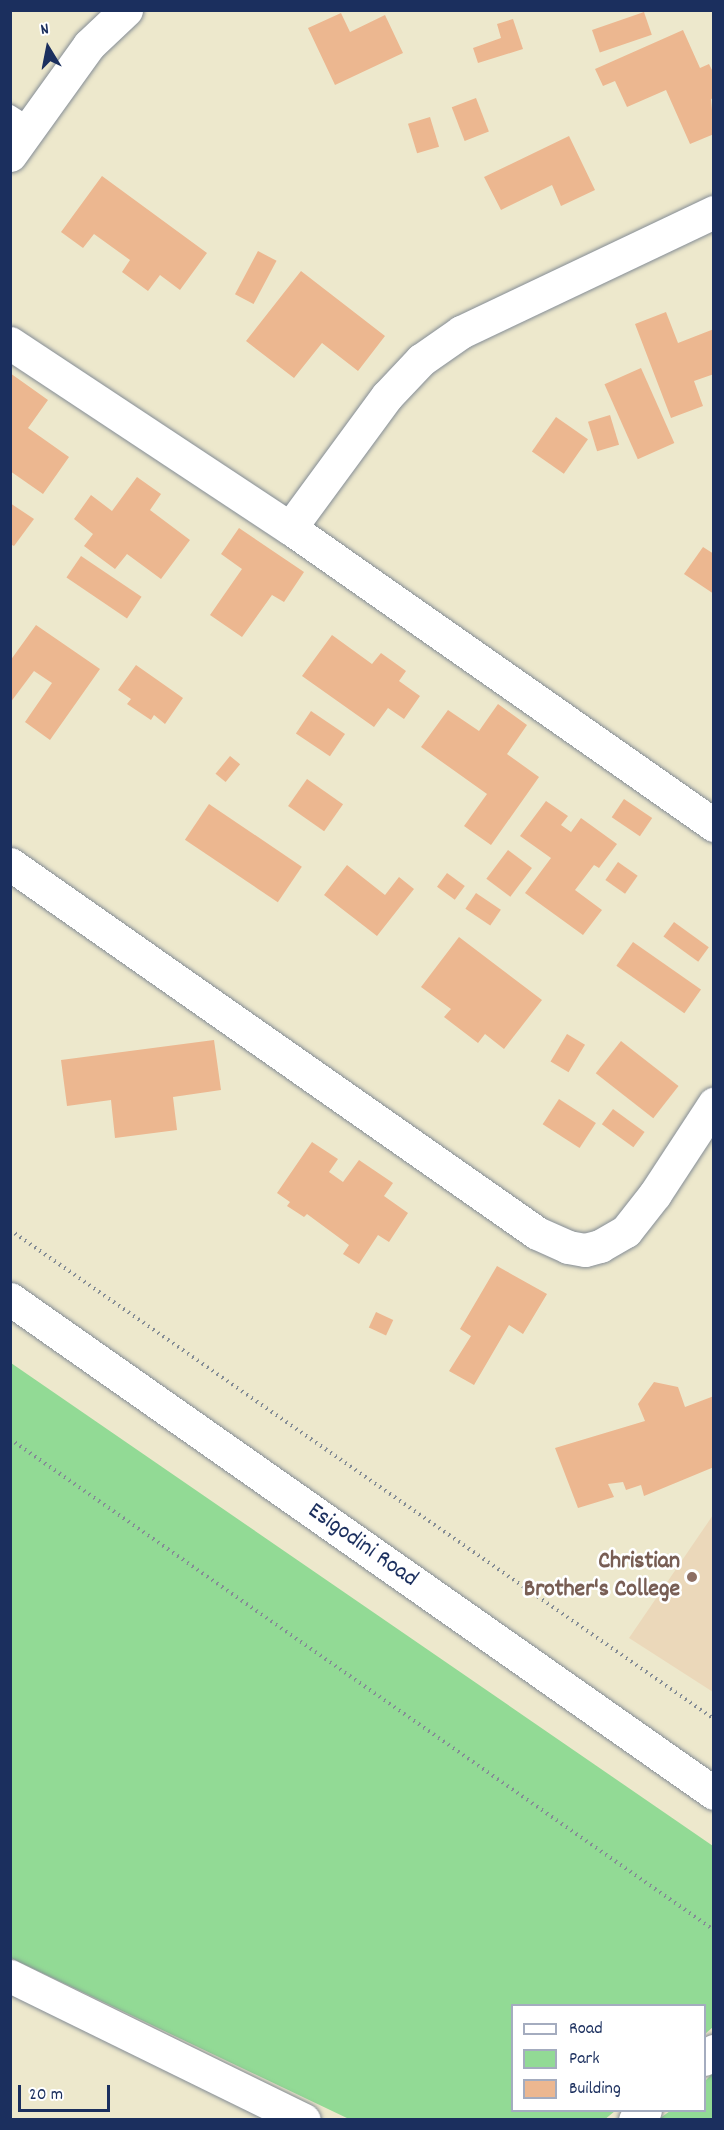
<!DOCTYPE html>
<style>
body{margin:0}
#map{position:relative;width:724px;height:2130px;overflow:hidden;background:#ede8cc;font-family:Dekko,sans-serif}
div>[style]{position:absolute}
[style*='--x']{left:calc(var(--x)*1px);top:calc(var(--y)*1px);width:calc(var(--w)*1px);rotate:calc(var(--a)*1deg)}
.built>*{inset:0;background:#ebd8ba}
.green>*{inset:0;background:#92da95}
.building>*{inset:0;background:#ecb790;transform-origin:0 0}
.path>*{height:4px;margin-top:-2px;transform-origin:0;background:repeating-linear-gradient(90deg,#848c95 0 1.5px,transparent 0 6px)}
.roads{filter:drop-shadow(0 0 2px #848c95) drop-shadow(0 0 2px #848c95)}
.lane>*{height:18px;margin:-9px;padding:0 9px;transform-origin:9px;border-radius:9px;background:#fff}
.street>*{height:33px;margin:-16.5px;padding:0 16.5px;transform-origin:16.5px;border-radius:16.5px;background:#fff}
.secondary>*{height:33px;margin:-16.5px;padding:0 16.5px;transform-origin:16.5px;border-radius:16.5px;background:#fff}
.dots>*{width:16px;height:16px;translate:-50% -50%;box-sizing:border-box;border:3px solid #fff;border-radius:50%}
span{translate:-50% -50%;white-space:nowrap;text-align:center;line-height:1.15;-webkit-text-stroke:5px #fff;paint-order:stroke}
.street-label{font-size:24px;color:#1b2f5e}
.education-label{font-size:24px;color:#785e54;font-weight:700}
.right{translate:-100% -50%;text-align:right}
.frame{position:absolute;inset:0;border:12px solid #1b2f5e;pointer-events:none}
.legend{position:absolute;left:511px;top:2004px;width:195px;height:108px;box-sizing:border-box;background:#fff;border:2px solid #a4acbf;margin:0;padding:8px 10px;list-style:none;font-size:18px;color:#1b2f5e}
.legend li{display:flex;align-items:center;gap:12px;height:30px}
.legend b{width:30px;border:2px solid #a4acbf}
.north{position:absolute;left:18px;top:18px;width:60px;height:60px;-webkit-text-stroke:4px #fff;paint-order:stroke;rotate:350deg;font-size:16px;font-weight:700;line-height:24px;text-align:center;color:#1b2f5e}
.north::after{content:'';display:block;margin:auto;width:21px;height:27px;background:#1b2f5e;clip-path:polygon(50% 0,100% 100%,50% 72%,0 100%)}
.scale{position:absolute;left:18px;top:2085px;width:92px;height:27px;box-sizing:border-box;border:3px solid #1b2f5e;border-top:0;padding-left:8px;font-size:18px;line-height:21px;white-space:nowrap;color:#1b2f5e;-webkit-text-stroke:4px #fff;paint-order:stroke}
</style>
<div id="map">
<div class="built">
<div style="clip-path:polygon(713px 1515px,714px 1692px,713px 1692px,629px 1638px)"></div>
</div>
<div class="green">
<div style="clip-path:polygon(11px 1363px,713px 1846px,713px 2027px,705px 2034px,704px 2006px,512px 2006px,512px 2110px,615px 2111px,604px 2120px,349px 2119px,11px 1958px)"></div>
<div style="clip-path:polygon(713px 2073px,713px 2119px,659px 2119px,670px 2111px,704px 2110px,705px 2081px)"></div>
</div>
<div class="building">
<div style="left:644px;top:12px;width:24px;height:55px;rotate:71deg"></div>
<div style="clip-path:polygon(341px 13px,350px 32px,385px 15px,403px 53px,335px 85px,308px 28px)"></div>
<div style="clip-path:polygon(513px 19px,523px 49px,478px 63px,473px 48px,501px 38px,497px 24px)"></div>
<div style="clip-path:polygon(683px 30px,700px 68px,709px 64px,714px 74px,714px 98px,711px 99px,714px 134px,690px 144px,666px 90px,627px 107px,615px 81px,603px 86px,595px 69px)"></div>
<div style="left:476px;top:98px;width:36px;height:26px;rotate:69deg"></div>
<div style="left:430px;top:117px;width:31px;height:23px;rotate:73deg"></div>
<div style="clip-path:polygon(569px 136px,595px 190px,561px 206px,552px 185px,501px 210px,484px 177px)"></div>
<div style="clip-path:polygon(102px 176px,207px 253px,180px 290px,160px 275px,148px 291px,122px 272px,130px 260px,94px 234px,83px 248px,61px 232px)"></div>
<div style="left:258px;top:251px;width:21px;height:49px;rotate:28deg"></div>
<div style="clip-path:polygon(301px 271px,385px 336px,358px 371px,322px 343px,294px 378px,246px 341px)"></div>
<div style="clip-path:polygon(666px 312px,678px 343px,714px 329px,714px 374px,694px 381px,703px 406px,671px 418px,635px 324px)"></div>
<div style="left:641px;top:368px;width:82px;height:40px;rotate:66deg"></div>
<div style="clip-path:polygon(10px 373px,48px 400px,28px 428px,69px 457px,43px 494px,10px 471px)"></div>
<div style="left:610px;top:415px;width:31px;height:23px;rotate:73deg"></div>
<div style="left:556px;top:417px;width:39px;height:42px;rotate:35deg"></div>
<div style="clip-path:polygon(137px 477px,161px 494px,150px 510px,190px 540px,161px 579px,127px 554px,115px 569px,84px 546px,93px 534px,74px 519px,91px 495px,112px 511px)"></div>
<div style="clip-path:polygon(10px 503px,34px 519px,14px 546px,10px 544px)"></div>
<div style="clip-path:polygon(239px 528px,304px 572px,284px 602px,272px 595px,242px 637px,210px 615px,242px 569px,221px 554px)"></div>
<div style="clip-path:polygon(703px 547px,714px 554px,714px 594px,684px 574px)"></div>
<div style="left:81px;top:556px;width:73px;height:26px;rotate:34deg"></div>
<div style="clip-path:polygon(36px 625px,100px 669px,50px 740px,25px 722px,52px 683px,34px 671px,10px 703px,10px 661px)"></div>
<div style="clip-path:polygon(332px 635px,372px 664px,381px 653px,406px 671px,399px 681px,420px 696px,404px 719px,388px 708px,374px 727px,302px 676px)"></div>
<div style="clip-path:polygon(136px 665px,183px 698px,165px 724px,154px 715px,151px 720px,127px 704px,131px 699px,118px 690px)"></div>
<div style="clip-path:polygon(498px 704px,527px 725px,507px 754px,539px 777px,491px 845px,464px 826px,487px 794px,421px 747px,448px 710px,479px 731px)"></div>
<div style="left:311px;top:711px;width:41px;height:27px;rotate:34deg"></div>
<div style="left:230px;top:756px;width:13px;height:23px;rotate:39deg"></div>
<div style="left:307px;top:779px;width:44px;height:33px;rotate:35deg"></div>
<div style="left:624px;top:799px;width:34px;height:22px;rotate:34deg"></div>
<div style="clip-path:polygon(546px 801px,568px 816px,561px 825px,571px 832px,581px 818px,617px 844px,599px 868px,594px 865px,575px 890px,602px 910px,583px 935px,525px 893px,551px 858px,520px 836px)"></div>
<div style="left:209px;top:804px;width:112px;height:43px;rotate:34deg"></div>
<div style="left:508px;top:850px;width:30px;height:36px;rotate:37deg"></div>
<div style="left:618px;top:862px;width:24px;height:22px;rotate:35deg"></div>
<div style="clip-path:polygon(347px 865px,385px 895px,399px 877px,414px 889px,377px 936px,324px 895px)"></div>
<div style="left:447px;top:873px;width:22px;height:17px;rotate:36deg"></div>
<div style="left:476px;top:893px;width:30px;height:19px;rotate:34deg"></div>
<div style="left:674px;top:922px;width:43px;height:18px;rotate:36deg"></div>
<div style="clip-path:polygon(459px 937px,542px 1000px,504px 1049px,485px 1034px,478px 1043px,444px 1017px,451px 1009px,421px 987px)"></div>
<div style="left:633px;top:942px;width:83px;height:29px;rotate:35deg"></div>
<div style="left:567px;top:1034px;width:21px;height:32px;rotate:31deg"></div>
<div style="clip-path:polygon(214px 1040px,221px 1090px,173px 1097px,177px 1130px,115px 1138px,111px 1100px,67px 1106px,61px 1060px)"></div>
<div style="left:621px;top:1041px;width:73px;height:41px;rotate:38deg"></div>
<div style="left:559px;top:1099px;width:44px;height:30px;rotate:33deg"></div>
<div style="left:613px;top:1109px;width:39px;height:19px;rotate:36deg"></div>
<div style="clip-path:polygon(312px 1142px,338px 1159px,329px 1172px,343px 1182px,359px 1160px,393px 1183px,384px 1196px,408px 1213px,389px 1242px,378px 1235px,359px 1264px,343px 1254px,349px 1245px,307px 1214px,304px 1217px,287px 1206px,290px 1202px,277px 1193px)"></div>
<div style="clip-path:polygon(497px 1266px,547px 1294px,523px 1334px,509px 1325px,474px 1385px,449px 1371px,471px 1336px,460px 1329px)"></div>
<div style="left:376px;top:1312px;width:19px;height:17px;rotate:25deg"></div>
<div style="clip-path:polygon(654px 1382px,678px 1387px,685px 1407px,714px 1396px,714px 1467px,644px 1496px,641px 1485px,626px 1490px,623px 1482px,608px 1484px,614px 1497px,578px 1508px,555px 1448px,645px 1421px,638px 1404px)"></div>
</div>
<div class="path">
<div style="--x:10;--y:1230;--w:857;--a:34.78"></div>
<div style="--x:10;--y:1439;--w:858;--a:34.89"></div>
</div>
<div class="roads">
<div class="lane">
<div style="--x:10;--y:114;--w:24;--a:33"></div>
</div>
<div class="street">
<div style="--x:10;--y:155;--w:135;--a:-54.3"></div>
<div style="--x:89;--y:45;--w:51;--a:-43.4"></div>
<div style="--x:10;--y:343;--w:336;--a:33.5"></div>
<div style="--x:290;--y:528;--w:518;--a:35.01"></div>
<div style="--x:290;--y:528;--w:164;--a:-53.7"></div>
<div style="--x:387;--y:396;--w:50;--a:-46.6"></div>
<div style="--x:421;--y:360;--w:49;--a:-35"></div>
<div style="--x:461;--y:332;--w:280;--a:-25.4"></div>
<div style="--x:10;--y:864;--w:643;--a:35"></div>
<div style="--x:537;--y:1233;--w:34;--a:24"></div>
<div style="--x:568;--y:1247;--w:17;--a:10"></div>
<div style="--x:585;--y:1250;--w:16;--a:-15"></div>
<div style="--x:600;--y:1246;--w:30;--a:-30"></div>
<div style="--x:626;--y:1231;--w:47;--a:-51.9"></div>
<div style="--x:655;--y:1194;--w:108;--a:-56.8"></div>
<div style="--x:10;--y:1976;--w:327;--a:26.1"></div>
<div style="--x:704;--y:2059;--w:13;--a:-39"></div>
<div style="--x:635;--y:2120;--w:14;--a:-45"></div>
</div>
<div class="secondary">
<div style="--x:10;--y:1299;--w:860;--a:35.06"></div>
</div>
</div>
<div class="dots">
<div style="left:692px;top:1577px;background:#8d6e63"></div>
</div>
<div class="street-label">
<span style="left:362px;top:1546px;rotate:35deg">Esigodini Road</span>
</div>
<div class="education-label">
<span class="right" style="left:680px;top:1577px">Christian<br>Brother's College</span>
</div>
<div class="frame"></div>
<ul class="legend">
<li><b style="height:8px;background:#fff"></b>Road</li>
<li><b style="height:16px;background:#92da95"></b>Park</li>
<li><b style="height:16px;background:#ecb790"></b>Building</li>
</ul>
<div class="north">N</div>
<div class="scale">20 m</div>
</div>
